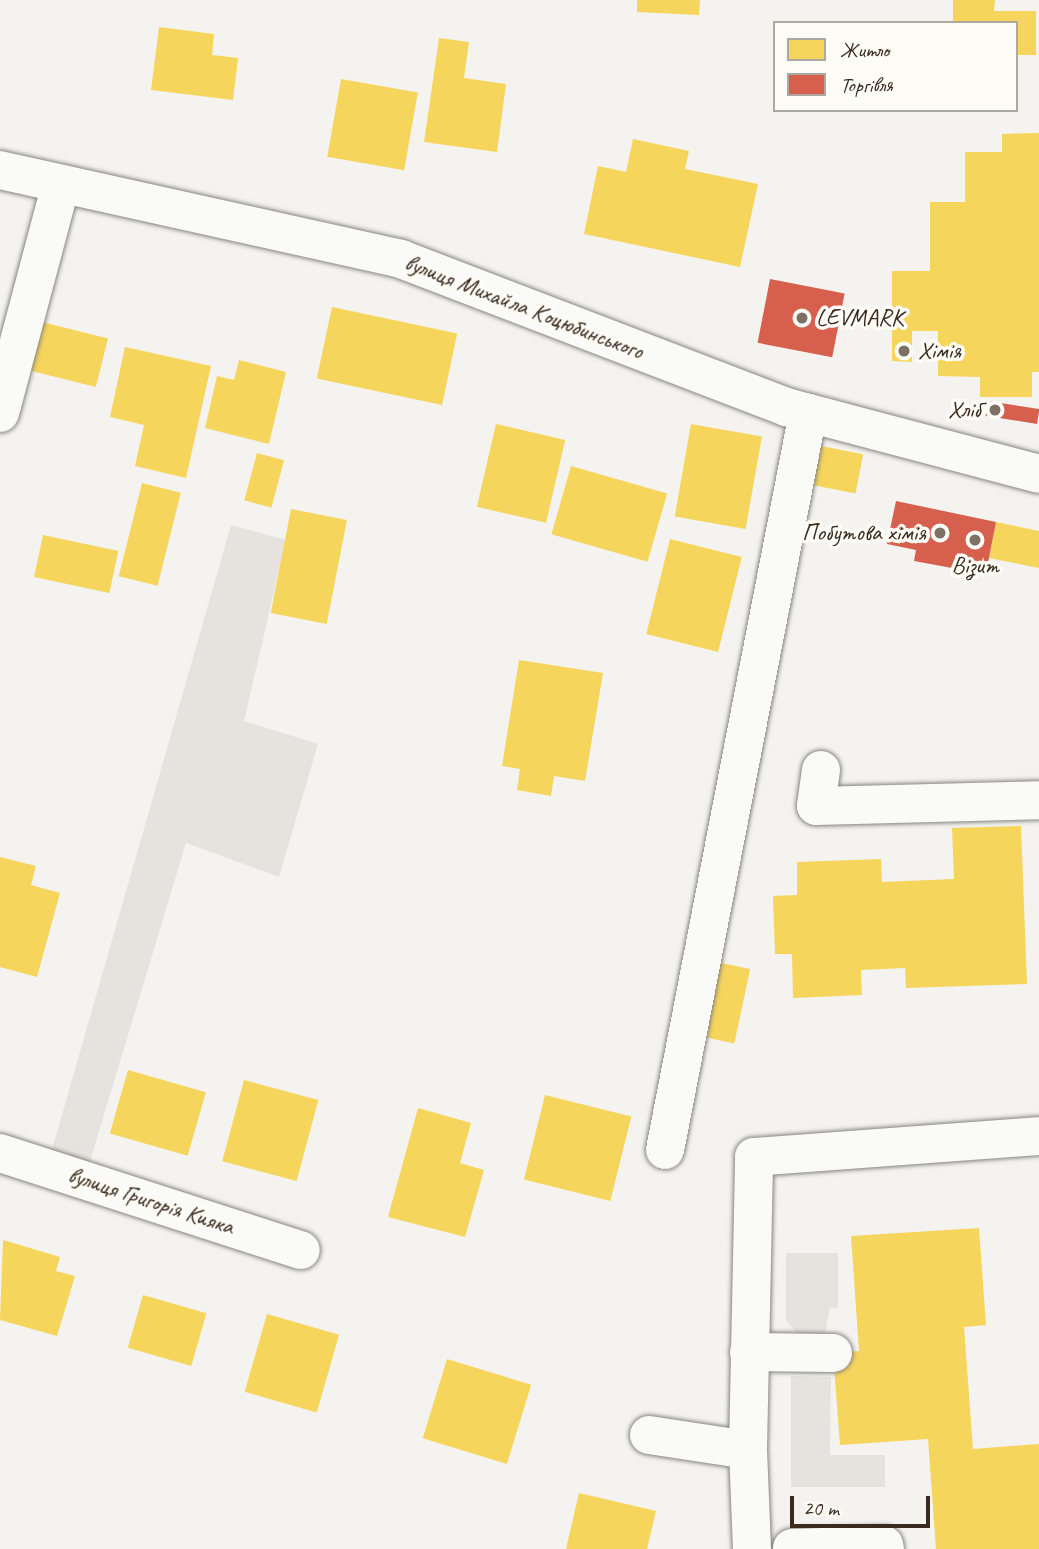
<!DOCTYPE html>
<meta charset="utf-8">
<style>
body{margin:0}
#map{position:relative;width:1039px;height:1549px;overflow:hidden;background:#f4f3ef;font-family:Caveat,sans-serif}
div>[style]{position:absolute}
[style*='--x']{left:calc(var(--x)*1px);top:calc(var(--y)*1px);width:calc(var(--w)*1px);rotate:calc(var(--a)*1deg)}
.built>*{inset:0;background:#e6e3de}
.homes>*{inset:0;background:#f6d55c;transform-origin:0 0}
.shops>*{inset:0;background:#d6604d;transform-origin:0 0}
.roads{filter:drop-shadow(0 0 2px #898681) drop-shadow(0 0 2px #898681)}
.minor>*{height:38px;margin:-19px;padding:0 19px;transform-origin:19px;border-radius:19px;background:#fafaf8}
.dots>*{width:19px;height:19px;translate:-50% -50%;box-sizing:border-box;border:4px solid #fdfcf7;border-radius:50%}
span{translate:-50% -50%;white-space:nowrap;text-align:center;line-height:1.15;-webkit-text-stroke:7px #fdfcf7;paint-order:stroke}
.street-label{font-size:24px;color:#3b2a1e}
.poi-label{font-size:24px;color:#3b2a1e}
.left{translate:0 -50%;text-align:left}
.right{translate:-100% -50%;text-align:right}
.legend{position:absolute;left:773px;top:21px;width:245px;height:91px;box-sizing:border-box;background:#fdfcf7;border:2px solid #afa8a0;margin:0;padding:9px 12px;list-style:none;font-size:21px;color:#3b2a1e}
.legend li{display:flex;align-items:center;gap:14px;height:35px}
.legend b{width:35px;border:2px solid #afa8a0}
.scale{position:absolute;left:790px;top:1496px;width:140px;height:32px;box-sizing:border-box;border:4px solid #3b2a1e;border-top:0;padding-left:9px;font-size:21px;line-height:24px;white-space:nowrap;color:#3b2a1e;-webkit-text-stroke:5px #fdfcf7;paint-order:stroke}
</style>
<div id="map">
<div class="built">
<div style="clip-path:polygon(231px 525px,286px 540px,244px 721px,318px 744px,279px 877px,186px 843px,84px 1181px,47px 1167px)"></div>
<div style="clip-path:polygon(786px 1253px,838px 1253px,838px 1308px,830px 1308px,824px 1339px,802px 1339px,786px 1321px)"></div>
<div style="clip-path:polygon(791px 1376px,831px 1377px,830px 1455px,885px 1455px,885px 1487px,791px 1487px)"></div>
</div>
<div class="homes">
<div style="clip-path:polygon(637px 0,700px 0,699px 15px,637px 12px)"></div>
<div style="clip-path:polygon(953px 0,995px 0,994px 11px,1036px 11px,1036px 55px,1016px 55px,1016px 23px,953px 23px)"></div>
<div style="clip-path:polygon(159px 27px,214px 34px,212px 55px,238px 58px,233px 100px,151px 90px)"></div>
<div style="clip-path:polygon(439px 38px,469px 42px,464px 78px,506px 84px,497px 152px,424px 142px)"></div>
<div style="left:341px;top:79px;width:78px;height:79px;rotate:10deg"></div>
<div style="clip-path:polygon(1039px 133px,1039px 372px,1032px 372px,1032px 397px,980px 397px,980px 377px,938px 376px,938px 331px,912px 331px,912px 362px,892px 361px,892px 271px,930px 271px,930px 202px,965px 202px,965px 152px,1002px 152px,1002px 134px)"></div>
<div style="clip-path:polygon(633px 139px,689px 151px,685px 169px,758px 184px,740px 267px,584px 234px,598px 166px,626px 172px)"></div>
<div style="left:332px;top:307px;width:128px;height:73px;rotate:12deg"></div>
<div style="left:42px;top:322px;width:68px;height:50px;rotate:14deg"></div>
<div style="clip-path:polygon(125px 347px,211px 366px,186px 478px,135px 466px,144px 425px,110px 417px)"></div>
<div style="clip-path:polygon(239px 360px,286px 372px,269px 444px,205px 428px,217px 376px,234px 380px)"></div>
<div style="left:496px;top:424px;width:71px;height:85px;rotate:13deg"></div>
<div style="left:691px;top:424px;width:72px;height:94px;rotate:10deg"></div>
<div style="left:816px;top:445px;width:48px;height:40px;rotate:11deg"></div>
<div style="left:257px;top:453px;width:28px;height:49px;rotate:15deg"></div>
<div style="left:571px;top:466px;width:100px;height:71px;rotate:16deg"></div>
<div style="left:142px;top:483px;width:40px;height:96px;rotate:14deg"></div>
<div style="left:291px;top:509px;width:57px;height:106px;rotate:11deg"></div>
<div style="clip-path:polygon(996px 522px,1039px 531px,1039px 568px,989px 558px)"></div>
<div style="left:43px;top:535px;width:77px;height:43px;rotate:12deg"></div>
<div style="left:670px;top:539px;width:74px;height:98px;rotate:14deg"></div>
<div style="clip-path:polygon(519px 660px,603px 673px,585px 781px,554px 776px,551px 796px,517px 790px,520px 769px,502px 766px)"></div>
<div style="clip-path:polygon(1021px 826px,1027px 984px,906px 988px,905px 968px,861px 970px,862px 995px,793px 998px,792px 954px,775px 954px,773px 896px,797px 895px,797px 862px,881px 859px,882px 882px,954px 879px,952px 828px)"></div>
<div style="clip-path:polygon(0 857px,36px 866px,31px 885px,60px 893px,37px 977px,0 967px)"></div>
<div style="left:712px;top:961px;width:39px;height:76px;rotate:12deg"></div>
<div style="left:128px;top:1070px;width:81px;height:66px;rotate:16deg"></div>
<div style="left:244px;top:1080px;width:77px;height:84px;rotate:15deg"></div>
<div style="left:545px;top:1095px;width:89px;height:87px;rotate:14deg"></div>
<div style="clip-path:polygon(418px 1108px,471px 1123px,460px 1163px,484px 1170px,465px 1237px,388px 1217px)"></div>
<div style="clip-path:polygon(979px 1228px,986px 1325px,964px 1327px,973px 1449px,1039px 1444px,1039px 1549px,936px 1549px,928px 1439px,840px 1445px,833px 1353px,859px 1351px,851px 1236px)"></div>
<div style="clip-path:polygon(3px 1240px,60px 1257px,56px 1271px,75px 1276px,57px 1336px,0 1320px)"></div>
<div style="left:143px;top:1295px;width:66px;height:55px;rotate:16deg"></div>
<div style="left:267px;top:1314px;width:75px;height:81px;rotate:16deg"></div>
<div style="left:447px;top:1359px;width:88px;height:83px;rotate:17deg"></div>
<div style="clip-path:polygon(579px 1493px,656px 1511px,647px 1549px,566px 1549px)"></div>
</div>
<div class="shops">
<div style="left:770px;top:279px;width:76px;height:65px;rotate:11deg"></div>
<div style="left:988px;top:401px;width:52px;height:15px;rotate:9deg"></div>
<div style="clip-path:polygon(896px 501px,996px 522px,987px 568px,954px 562px,952px 568px,914px 561px,916px 550px,887px 544px)"></div>
</div>
<div class="roads">
<div class="minor">
<div style="--x:0;--y:170;--w:411;--a:12.5"></div>
<div style="--x:401;--y:259;--w:412;--a:21"></div>
<div style="--x:786;--y:407;--w:262;--a:14.8"></div>
<div style="--x:0;--y:413;--w:237;--a:-75.1"></div>
<div style="--x:821;--y:770;--w:36;--a:98"></div>
<div style="--x:816;--y:806;--w:223;--a:-1.5"></div>
<div style="--x:665;--y:1150;--w:751;--a:-79.02"></div>
<div style="--x:0;--y:1153;--w:316;--a:17.9"></div>
<div style="--x:749;--y:1352;--w:84;--a:0.7"></div>
<div style="--x:649;--y:1435;--w:100;--a:8.6"></div>
<div style="--x:792;--y:1548;--w:92;--a:-1.9"></div>
<div style="--x:884;--y:1545;--w:4;--a:76"></div>
<div style="--x:752;--y:1549;--w:99;--a:-92.3"></div>
<div style="--x:748;--y:1450;--w:293;--a:-88.8"></div>
<div style="--x:754;--y:1157;--w:286;--a:-4.2"></div>
</div>
</div>
<div class="dots">
<div style="left:802px;top:318px;background:#7c7067"></div>
<div style="left:904px;top:351px;background:#7c7067"></div>
<div style="left:995px;top:410px;background:#7c7067"></div>
<div style="left:940px;top:533px;background:#7c7067"></div>
<div style="left:975px;top:540px;background:#7c7067"></div>
</div>
<div class="street-label">
<span style="left:524px;top:307px;rotate:21deg">вулиця Михайла Коцюбинського</span>
<span style="left:151px;top:1201px;rotate:18deg">вулиця Григорія Кияка</span>
</div>
<div class="poi-label">
<span class="left" style="left:816px;top:318px">LEVMARK</span>
<span class="left" style="left:918px;top:351px">Хімія</span>
<span class="right" style="left:981px;top:410px">Хліб</span>
<span class="right" style="left:926px;top:533px">Побутова хімія</span>
<span style="left:975px;top:566px">Візит</span>
</div>
<ul class="legend">
<li><b style="height:19px;background:#f6d55c"></b>Житло</li>
<li><b style="height:19px;background:#d6604d"></b>Торгівля</li>
</ul>
<div class="scale">20 m</div>
</div>
